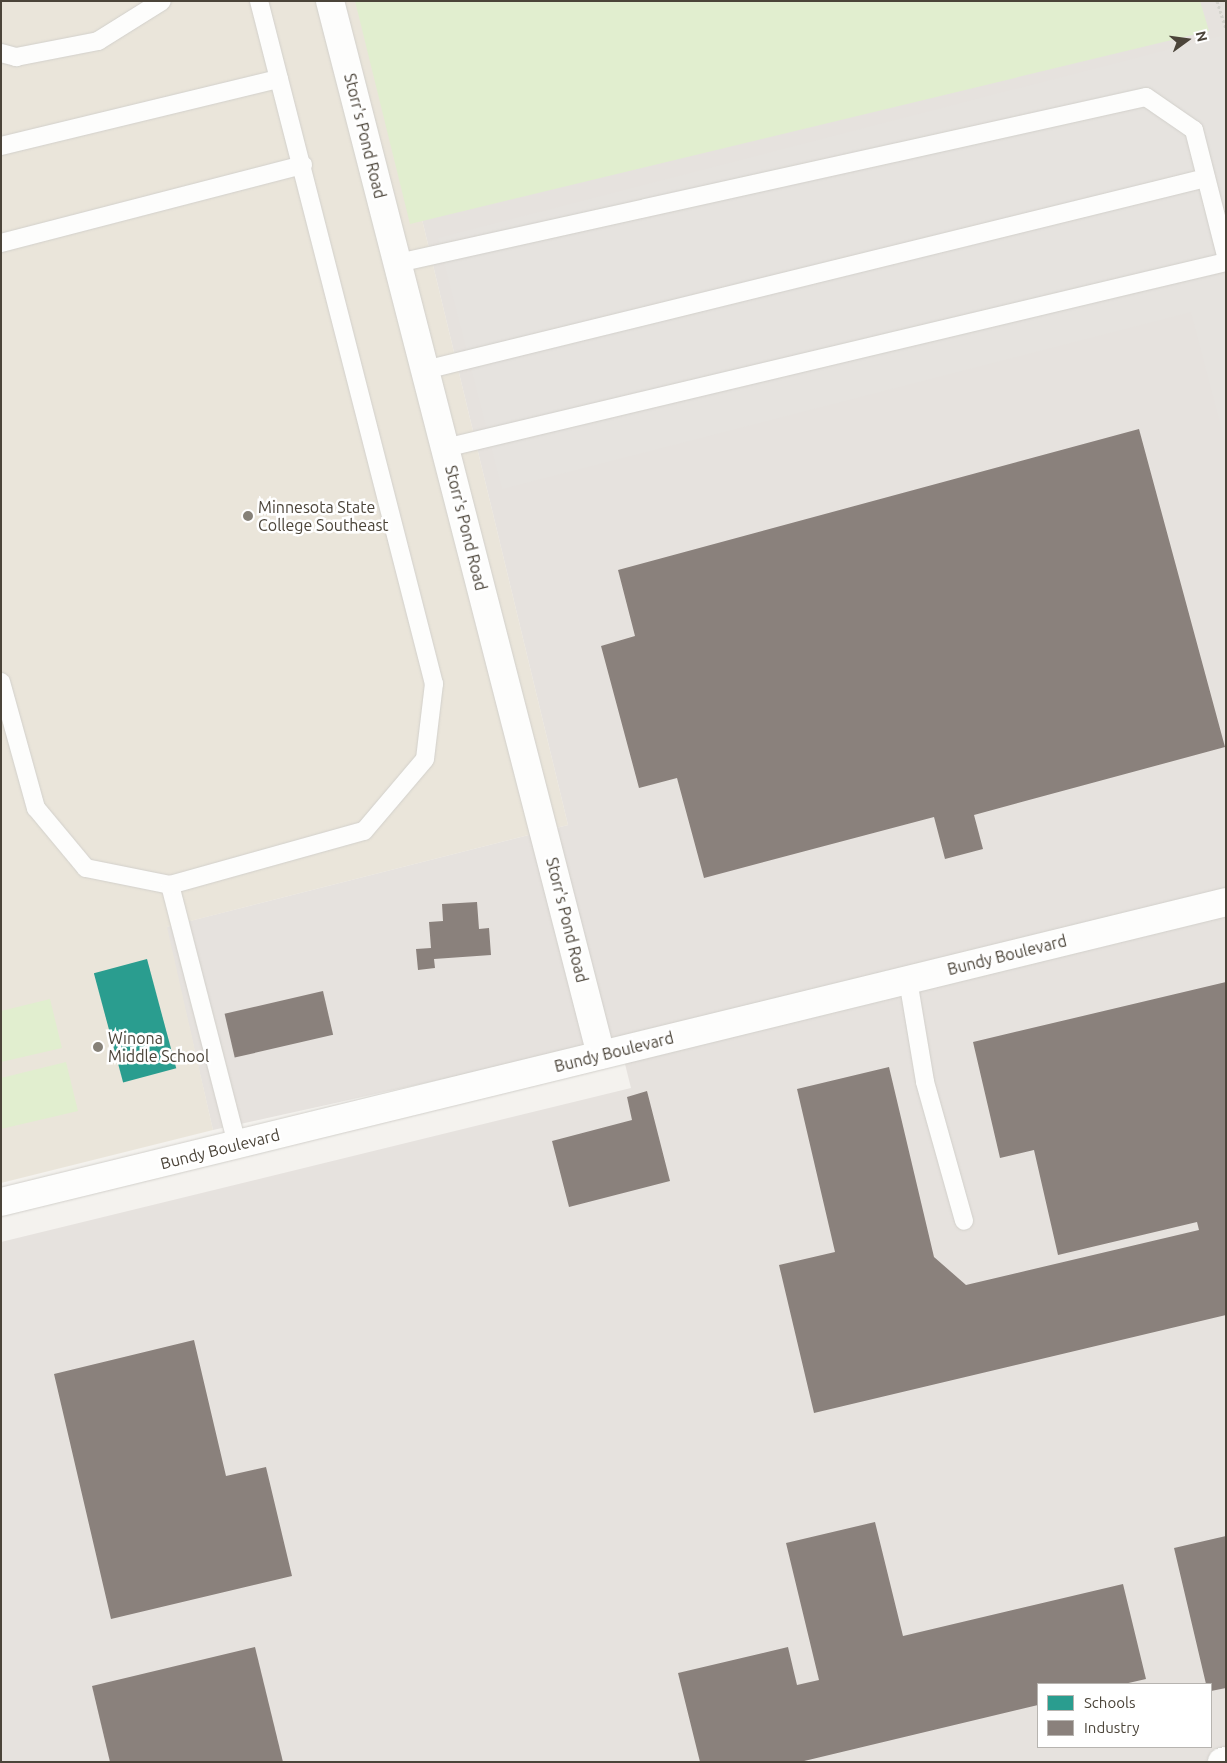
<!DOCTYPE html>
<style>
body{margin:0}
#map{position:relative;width:1227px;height:1763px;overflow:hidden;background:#f4f2ee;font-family:Ubuntu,sans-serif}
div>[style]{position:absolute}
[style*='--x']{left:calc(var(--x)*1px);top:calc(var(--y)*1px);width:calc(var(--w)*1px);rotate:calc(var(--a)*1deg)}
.industrial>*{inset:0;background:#e6e2de}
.education>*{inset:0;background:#eae5da}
.green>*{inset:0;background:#e1eecf}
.parking>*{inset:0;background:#e6e3df}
.schools>*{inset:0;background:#2a9d8f;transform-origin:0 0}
.industry>*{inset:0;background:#8a817c;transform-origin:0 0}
.path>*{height:3px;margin-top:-1.5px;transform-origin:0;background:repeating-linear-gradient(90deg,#d3d2cc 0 2.5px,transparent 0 5px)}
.roads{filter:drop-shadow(0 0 1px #d2d0cb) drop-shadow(0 0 1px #d2d0cb)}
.service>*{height:18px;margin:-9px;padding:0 9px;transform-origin:9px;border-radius:9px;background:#fdfdfc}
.minor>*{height:28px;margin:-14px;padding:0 14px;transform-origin:14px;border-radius:14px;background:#fdfdfc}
.dots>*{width:14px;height:14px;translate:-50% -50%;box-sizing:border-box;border:2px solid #fff;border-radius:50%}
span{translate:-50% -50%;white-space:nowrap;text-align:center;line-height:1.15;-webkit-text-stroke:5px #fff;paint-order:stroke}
.street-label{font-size:16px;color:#4b4439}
.poi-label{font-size:16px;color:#4b4439}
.left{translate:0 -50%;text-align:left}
.frame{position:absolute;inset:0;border:2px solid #4b4439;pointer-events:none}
.legend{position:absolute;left:1037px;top:1683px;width:175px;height:65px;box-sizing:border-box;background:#fff;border:1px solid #b7b4b0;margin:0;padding:6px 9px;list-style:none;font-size:15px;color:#4b4439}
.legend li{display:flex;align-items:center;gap:10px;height:25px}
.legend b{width:25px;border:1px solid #b7b4b0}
.north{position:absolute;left:1162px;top:15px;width:50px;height:50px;-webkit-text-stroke:4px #fff;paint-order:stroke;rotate:76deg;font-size:14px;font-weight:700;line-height:20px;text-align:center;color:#4b4439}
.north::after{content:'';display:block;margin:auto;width:18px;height:22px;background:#4b4439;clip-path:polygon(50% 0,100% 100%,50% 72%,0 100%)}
</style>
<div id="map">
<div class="industrial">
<div style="clip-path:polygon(evenodd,1186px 1px,1226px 1px,1226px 1762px,1px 1762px,1px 1242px,631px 1088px,619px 1040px,213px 1130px,166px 927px,568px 825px,419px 207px,1186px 1px,1038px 1684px,1211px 1684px,1211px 1747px,1038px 1747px,1038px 1684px)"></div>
</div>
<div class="education">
<div style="clip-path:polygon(1px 1px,1186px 1px,419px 207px,568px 825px,167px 927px,213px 1130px,1px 1183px)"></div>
</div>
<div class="green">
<div style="clip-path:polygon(355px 1px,1200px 1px,1209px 31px,410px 224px)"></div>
<div style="clip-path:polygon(50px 999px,62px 1048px,1px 1062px,1px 1011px)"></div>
<div style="clip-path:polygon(66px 1062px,78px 1111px,1px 1129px,1px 1078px)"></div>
</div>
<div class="parking">
<div style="clip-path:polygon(1221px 36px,1226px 56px,1226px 446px,1191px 312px,502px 489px,438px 238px)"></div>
</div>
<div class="schools">
<div style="left:147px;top:959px;width:113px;height:55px;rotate:75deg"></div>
</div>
<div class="industry">
<div style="clip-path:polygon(1139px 429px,1225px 747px,974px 815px,983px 849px,945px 859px,934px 817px,704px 878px,677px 778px,639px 788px,601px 646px,635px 636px,618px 570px)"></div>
<div style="clip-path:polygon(477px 902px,479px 929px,489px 928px,491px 955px,434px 959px,435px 968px,418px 970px,416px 949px,431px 948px,429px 922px,443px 921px,442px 904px)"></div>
<div style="clip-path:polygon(1226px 982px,1226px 1315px,814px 1413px,779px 1265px,835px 1252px,797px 1089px,889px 1067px,934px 1257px,966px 1285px,1199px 1230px,1197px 1222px,1058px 1255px,1034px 1150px,1000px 1158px,973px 1042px)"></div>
<div style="left:323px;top:991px;width:45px;height:101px;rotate:77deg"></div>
<div style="clip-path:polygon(647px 1091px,670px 1181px,569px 1207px,552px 1141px,632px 1120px,627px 1097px)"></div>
<div style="clip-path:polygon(194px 1340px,226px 1476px,266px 1467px,292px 1576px,111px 1619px,54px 1374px)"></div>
<div style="clip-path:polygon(875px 1522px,903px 1636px,1123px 1584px,1146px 1679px,1124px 1684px,1038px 1684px,1038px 1705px,800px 1762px,700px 1762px,678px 1673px,788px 1647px,797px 1685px,819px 1680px,786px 1543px)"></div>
<div style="clip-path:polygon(1226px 1536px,1226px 1688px,1211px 1691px,1211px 1684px,1206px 1684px,1174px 1548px)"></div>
<div style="clip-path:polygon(255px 1647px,283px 1762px,110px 1762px,92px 1686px)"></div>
</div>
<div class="path">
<div style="--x:1217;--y:1;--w:29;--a:72"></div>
</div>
<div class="roads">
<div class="service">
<div style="--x:1;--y:53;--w:16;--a:15"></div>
<div style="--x:16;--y:57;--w:84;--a:-11"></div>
<div style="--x:98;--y:41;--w:75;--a:-32"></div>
<div style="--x:1;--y:146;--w:286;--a:-13.6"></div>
<div style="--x:1;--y:243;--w:312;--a:-14.5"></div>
<div style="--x:398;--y:263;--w:766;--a:-12.51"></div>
<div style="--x:1146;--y:97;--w:58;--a:34.5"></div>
<div style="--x:1194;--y:130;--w:130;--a:75.7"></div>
<div style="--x:425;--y:370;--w:804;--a:-13.81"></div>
<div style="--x:445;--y:448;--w:803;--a:-13.4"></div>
<div style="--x:1;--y:682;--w:131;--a:74.5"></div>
<div style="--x:36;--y:808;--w:78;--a:50.2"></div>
<div style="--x:86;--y:868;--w:86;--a:11.4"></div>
<div style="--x:170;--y:885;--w:268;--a:75.5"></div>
<div style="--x:170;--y:885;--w:201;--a:-15.6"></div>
<div style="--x:364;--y:831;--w:94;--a:-49.7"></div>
<div style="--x:425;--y:759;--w:76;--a:-83.2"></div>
<div style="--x:434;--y:684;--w:705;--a:-104.37"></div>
<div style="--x:908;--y:980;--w:103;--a:80.5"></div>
<div style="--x:925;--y:1082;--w:144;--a:74.3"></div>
</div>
<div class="minor">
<div style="--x:330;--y:1;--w:1088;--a:75.58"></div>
<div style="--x:1;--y:1202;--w:1261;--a:-13.76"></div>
<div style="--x:1222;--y:1762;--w:4;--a:-14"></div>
</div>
</div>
<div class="dots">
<div style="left:248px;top:516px;background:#868178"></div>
<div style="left:98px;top:1047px;background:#868178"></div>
</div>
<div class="street-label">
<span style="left:365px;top:136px;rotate:76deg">Storr's Pond Road</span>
<span style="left:466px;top:528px;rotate:76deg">Storr's Pond Road</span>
<span style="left:567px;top:920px;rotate:76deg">Storr's Pond Road</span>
<span style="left:1007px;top:955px;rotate:-14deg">Bundy Boulevard</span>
<span style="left:614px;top:1052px;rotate:-14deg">Bundy Boulevard</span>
<span style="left:220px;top:1149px;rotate:-14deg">Bundy Boulevard</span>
</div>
<div class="poi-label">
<span class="left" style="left:258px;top:516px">Minnesota State<br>College Southeast</span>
<span class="left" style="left:108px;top:1047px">Winona<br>Middle School</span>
</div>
<div class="frame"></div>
<ul class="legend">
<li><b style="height:14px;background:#2a9d8f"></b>Schools</li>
<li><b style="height:14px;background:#8a817c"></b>Industry</li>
</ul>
<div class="north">N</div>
</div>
